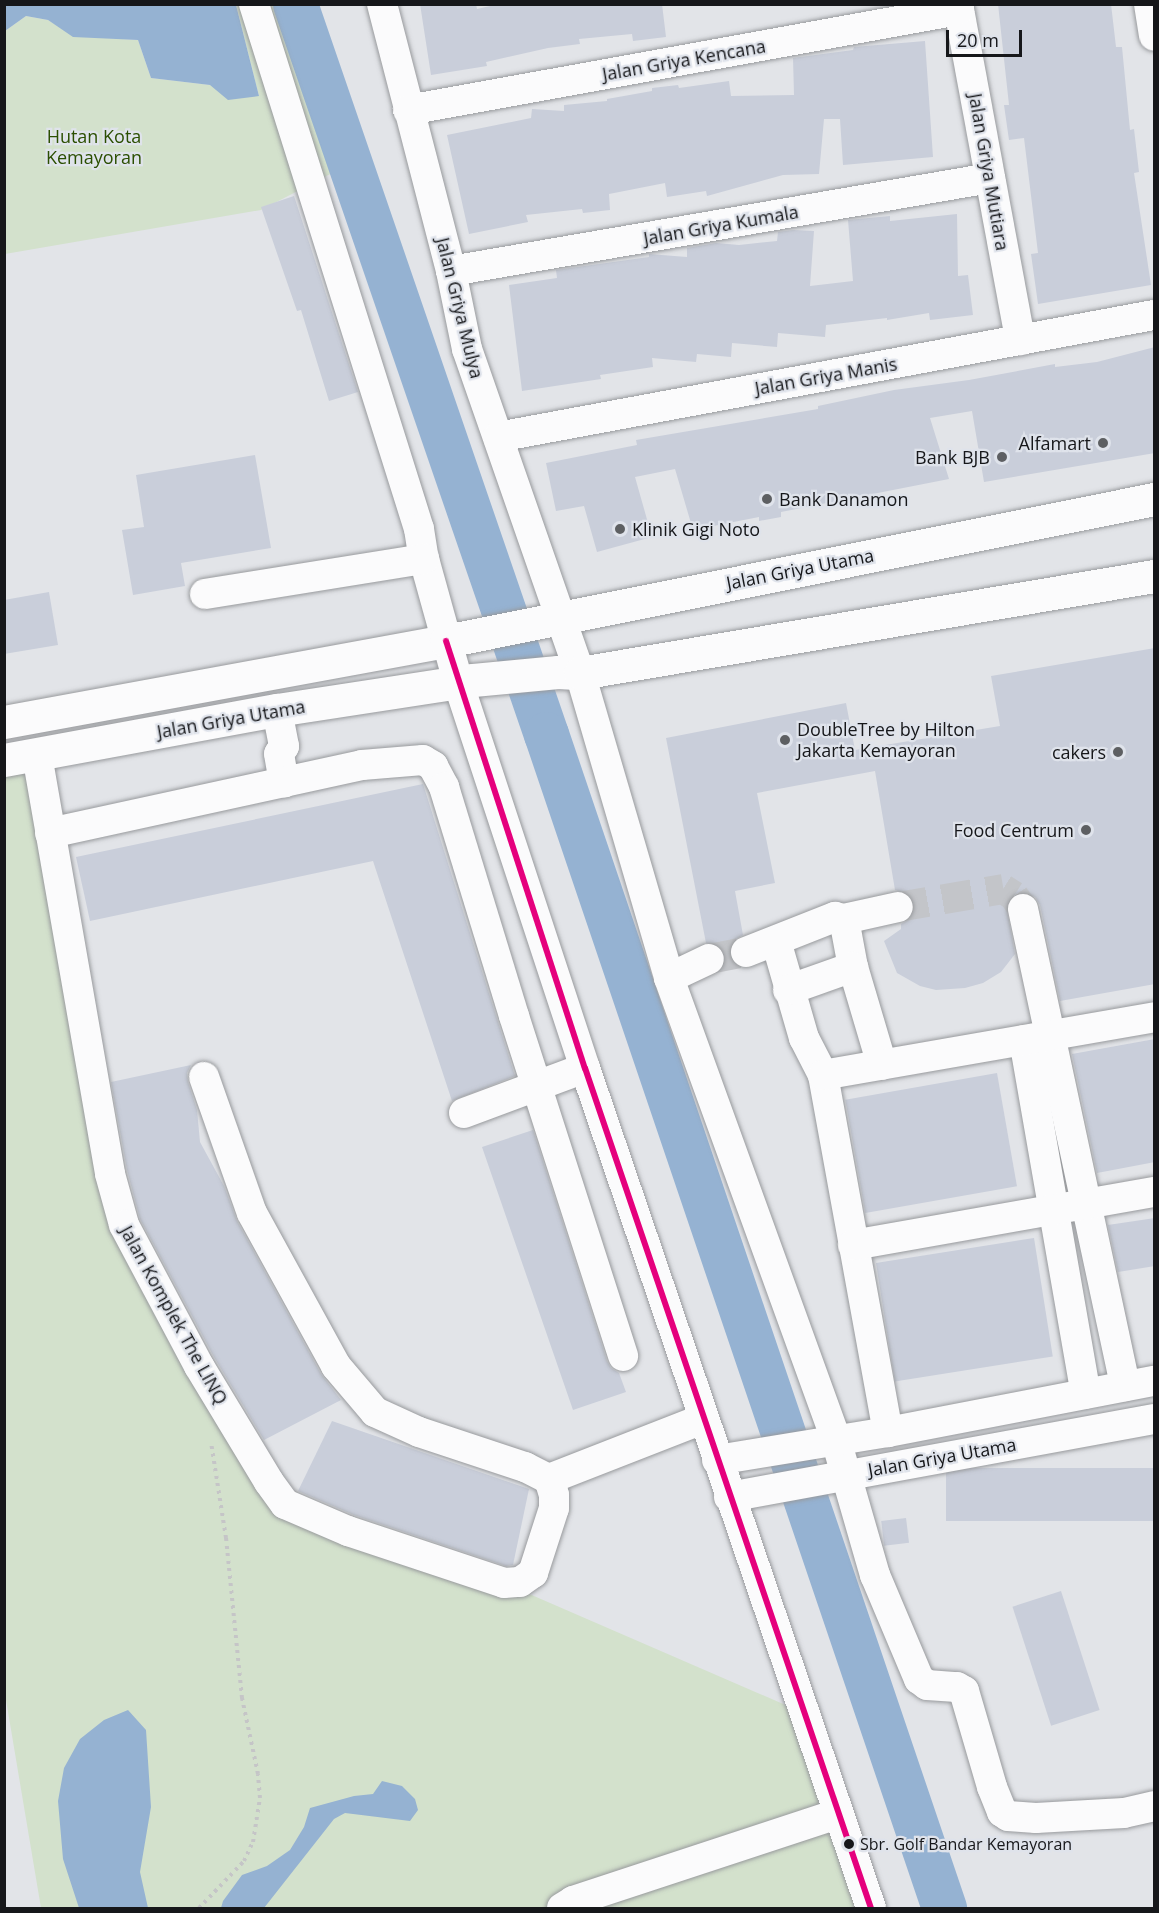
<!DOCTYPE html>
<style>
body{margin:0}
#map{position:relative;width:1159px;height:1913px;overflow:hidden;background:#e2e4e8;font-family:"Open Sans",sans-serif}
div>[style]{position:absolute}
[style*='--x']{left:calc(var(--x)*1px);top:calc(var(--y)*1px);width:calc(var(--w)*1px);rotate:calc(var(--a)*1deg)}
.green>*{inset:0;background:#d3e1cc}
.water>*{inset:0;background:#95b2d2}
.river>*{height:45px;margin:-22.5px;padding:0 22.5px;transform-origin:22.5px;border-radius:22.5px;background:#95b2d2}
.building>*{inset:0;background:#c9ceda;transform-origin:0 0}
.minor-tunnel>*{height:30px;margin-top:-15px;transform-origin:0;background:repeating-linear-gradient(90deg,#c3c5c9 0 30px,transparent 0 45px)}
.path>*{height:4px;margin-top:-2px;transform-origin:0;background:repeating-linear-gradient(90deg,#c5c5c7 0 3px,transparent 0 7.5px)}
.roads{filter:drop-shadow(0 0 2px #989a9d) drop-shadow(0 0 2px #989a9d)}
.minor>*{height:30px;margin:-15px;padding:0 15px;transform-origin:15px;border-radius:15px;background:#fbfbfc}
.major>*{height:33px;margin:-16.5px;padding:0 16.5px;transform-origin:16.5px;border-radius:16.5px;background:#fbfbfc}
.bus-1>*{height:6px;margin:-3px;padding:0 3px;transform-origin:3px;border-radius:3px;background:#e5007d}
.dots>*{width:16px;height:16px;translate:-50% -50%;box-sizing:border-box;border:3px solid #dfe3eb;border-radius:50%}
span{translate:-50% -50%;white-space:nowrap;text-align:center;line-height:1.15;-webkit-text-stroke:4.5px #dfe3eb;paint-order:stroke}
.bus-label{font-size:16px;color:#16171a}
.left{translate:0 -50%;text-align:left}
.street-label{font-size:18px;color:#16171a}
.park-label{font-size:18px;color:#2b4f01}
.poi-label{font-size:18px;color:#16171a}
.right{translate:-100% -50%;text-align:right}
.frame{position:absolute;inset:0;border:6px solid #16171a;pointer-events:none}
.scale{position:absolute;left:946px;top:30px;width:76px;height:27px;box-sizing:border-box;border:3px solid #16171a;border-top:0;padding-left:8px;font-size:18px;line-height:21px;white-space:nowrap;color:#16171a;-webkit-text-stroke:4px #dfe3eb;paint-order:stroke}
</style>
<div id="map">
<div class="green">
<div style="clip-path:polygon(236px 5px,286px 5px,340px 169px,261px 210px,5px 254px,5px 31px,26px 16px,48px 20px,73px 36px,138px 40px,151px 78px,210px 85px,259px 96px)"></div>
<div style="clip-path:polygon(37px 755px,114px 1189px,285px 1504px,504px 1583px,804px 1713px,871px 1908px,41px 1908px,4px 1688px,4px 760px)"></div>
</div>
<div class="water">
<div style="clip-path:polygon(5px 4px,236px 5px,259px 96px,228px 100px,210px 85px,151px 78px,138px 40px,73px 37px,48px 20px,26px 16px,5px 31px)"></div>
<div style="clip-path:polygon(128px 1710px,146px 1730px,151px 1807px,140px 1872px,148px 1908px,79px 1908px,63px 1859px,58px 1801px,64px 1768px,80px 1739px,104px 1720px)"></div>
<div style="clip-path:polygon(382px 1781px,402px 1786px,415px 1799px,418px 1810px,410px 1821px,345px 1813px,334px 1819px,264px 1908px,221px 1908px,223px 1901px,242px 1875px,267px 1866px,290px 1850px,304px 1827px,310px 1808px,354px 1796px,373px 1794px)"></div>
</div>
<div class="river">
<div style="--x:295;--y:4;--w:772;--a:71.03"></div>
<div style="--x:546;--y:734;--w:1240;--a:71.27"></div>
</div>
<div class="building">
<div style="clip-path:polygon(420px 4px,476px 4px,477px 9px,499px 4px,662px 4px,666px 37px,633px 41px,632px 34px,579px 39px,580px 44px,548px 48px,486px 62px,487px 66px,431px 75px)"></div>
<div style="clip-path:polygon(998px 4px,1111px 4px,1116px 47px,1122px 47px,1130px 130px,1134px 129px,1139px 172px,1134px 173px,1151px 285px,1038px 304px,1031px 254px,1038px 253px,1024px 138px,1009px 140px,1004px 105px,1009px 105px)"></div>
<div style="clip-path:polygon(925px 41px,933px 157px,843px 165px,840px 119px,824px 119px,819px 174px,783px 175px,707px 196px,706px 191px,667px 197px,665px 183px,609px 194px,610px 210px,583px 213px,582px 209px,526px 215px,528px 222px,469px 234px,447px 135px,531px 118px,532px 109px,564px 111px,564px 105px,607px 101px,607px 99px,652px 91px,652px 88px,678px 85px,679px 88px,729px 81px,731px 96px,794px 95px,793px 58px,853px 50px,854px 47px)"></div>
<div style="clip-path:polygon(294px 196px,358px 392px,329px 401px,301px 310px,297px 311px,261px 207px)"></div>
<div style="clip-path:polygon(957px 214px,958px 276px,968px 275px,973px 315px,930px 320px,929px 313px,887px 320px,887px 318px,826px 325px,825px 337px,778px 333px,777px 347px,732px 343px,731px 357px,697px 354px,696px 362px,652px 358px,653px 367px,600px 375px,601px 379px,522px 391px,509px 285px,557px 278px,556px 270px,649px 257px,649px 254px,687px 257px,687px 248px,716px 243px,739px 245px,777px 241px,778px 232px,793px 230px,814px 231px,810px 286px,853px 281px,848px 220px,890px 216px,890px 221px)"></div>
<div style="clip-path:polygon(1155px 347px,1155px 453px,984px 482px,972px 411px,930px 418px,949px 479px,781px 512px,781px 517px,759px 521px,759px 517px,693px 530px,675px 469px,635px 477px,652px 537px,597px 552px,584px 506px,556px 511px,546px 463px,637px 445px,636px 440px,818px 409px,818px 406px,894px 390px,969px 380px,1055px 364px,1055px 367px,1097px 362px)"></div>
<div style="clip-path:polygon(255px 455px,271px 548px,181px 563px,185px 586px,133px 595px,122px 530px,144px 527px,136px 475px)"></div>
<div style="clip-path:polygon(49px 592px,58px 645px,4px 654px,4px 600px)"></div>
<div style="clip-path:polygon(1155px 648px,1155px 984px,1060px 1001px,1040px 905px,1035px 897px,1020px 892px,1011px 897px,1006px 904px,1015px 954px,1001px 972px,983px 983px,965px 988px,936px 990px,920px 986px,897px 973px,884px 941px,901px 929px,901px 924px,910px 919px,915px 904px,910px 895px,895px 890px,875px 771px,757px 793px,775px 883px,735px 891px,743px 935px,733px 941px,729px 949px,730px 959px,737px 966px,723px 969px,726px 960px,724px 951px,718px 945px,706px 943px,666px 738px,846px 703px,855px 750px,1000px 726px,991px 676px)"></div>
<div style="clip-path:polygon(423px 784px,515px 1076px,452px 1101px,373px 861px,90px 921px,76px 857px)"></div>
<div style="clip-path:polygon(1155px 1039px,1155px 1162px,1097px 1173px,1072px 1054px)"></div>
<div style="clip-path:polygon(191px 1065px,187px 1073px,188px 1082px,197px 1110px,200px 1142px,224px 1186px,237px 1221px,321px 1374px,341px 1400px,264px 1440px,214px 1357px,140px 1219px,127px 1170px,111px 1082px)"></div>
<div style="left:997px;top:1073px;width:115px;height:154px;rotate:80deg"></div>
<div style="clip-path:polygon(533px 1130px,607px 1361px,611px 1368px,619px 1373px,626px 1392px,573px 1410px,482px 1147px)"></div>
<div style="clip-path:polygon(1155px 1218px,1155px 1266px,1118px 1272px,1108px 1225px)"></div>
<div style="left:1034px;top:1238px;width:120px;height:160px;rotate:81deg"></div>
<div style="clip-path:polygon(332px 1421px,529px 1489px,513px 1565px,506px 1566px,354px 1515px,298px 1491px)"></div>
<div style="left:1155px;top:1468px;width:53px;height:209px;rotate:90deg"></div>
<div style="left:906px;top:1518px;width:25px;height:25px;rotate:83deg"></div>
<div style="left:1061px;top:1591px;width:125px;height:51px;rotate:72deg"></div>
</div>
<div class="minor-tunnel">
<div style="--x:898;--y:907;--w:107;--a:-9.7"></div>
<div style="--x:1003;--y:889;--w:13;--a:32"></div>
<div style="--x:1014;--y:896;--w:16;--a:55"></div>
<div style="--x:709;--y:959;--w:38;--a:-11"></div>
</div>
<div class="path">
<div style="--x:199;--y:1908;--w:65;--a:-46.2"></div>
<div style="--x:244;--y:1861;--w:21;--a:-65"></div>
<div style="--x:253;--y:1842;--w:45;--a:-81"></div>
<div style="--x:260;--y:1798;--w:24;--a:-95"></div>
<div style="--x:258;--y:1774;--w:78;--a:-101.9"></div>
<div style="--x:242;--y:1698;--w:161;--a:-95.7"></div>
<div style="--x:226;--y:1538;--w:97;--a:-98.9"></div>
</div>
<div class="roads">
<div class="minor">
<div style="--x:254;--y:4;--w:550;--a:72.55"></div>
<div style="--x:419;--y:529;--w:30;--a:81"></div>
<div style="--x:424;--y:559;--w:128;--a:74.5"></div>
<div style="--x:458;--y:682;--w:406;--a:71.8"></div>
<div style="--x:585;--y:1068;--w:887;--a:71.2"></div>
<div style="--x:382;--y:4;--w:276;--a:75.5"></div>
<div style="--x:451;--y:271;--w:80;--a:78.4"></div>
<div style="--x:467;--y:349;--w:343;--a:70.8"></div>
<div style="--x:580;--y:673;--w:318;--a:73.7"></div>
<div style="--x:669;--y:978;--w:491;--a:70.1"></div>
<div style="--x:836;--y:1440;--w:141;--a:73.9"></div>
<div style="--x:875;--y:1575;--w:113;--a:67.1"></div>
<div style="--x:919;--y:1679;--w:10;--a:37"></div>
<div style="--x:927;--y:1685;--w:30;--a:4"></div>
<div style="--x:957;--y:1687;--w:8;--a:30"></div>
<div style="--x:964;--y:1691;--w:100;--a:73.7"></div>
<div style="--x:992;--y:1787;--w:27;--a:68"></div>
<div style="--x:1002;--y:1812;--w:7;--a:34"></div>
<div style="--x:1008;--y:1816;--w:28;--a:4"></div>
<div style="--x:1036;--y:1818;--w:88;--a:-3.3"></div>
<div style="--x:1124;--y:1813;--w:31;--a:-13"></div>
<div style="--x:958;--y:4;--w:342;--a:79.5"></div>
<div style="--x:1149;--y:4;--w:32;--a:81"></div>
<div style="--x:408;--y:110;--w:560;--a:-10.29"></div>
<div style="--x:451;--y:271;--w:547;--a:-9.79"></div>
<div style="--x:498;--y:437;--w:667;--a:-10.54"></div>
<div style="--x:205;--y:594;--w:222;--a:-9.1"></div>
<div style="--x:277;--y:710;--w:37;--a:79"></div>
<div style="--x:284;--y:746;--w:9;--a:122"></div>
<div style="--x:279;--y:754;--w:29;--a:80"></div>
<div style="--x:37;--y:755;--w:425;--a:80.1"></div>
<div style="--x:110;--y:1174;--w:53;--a:74.6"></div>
<div style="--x:124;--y:1225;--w:160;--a:62"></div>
<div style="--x:199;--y:1366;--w:135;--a:58.9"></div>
<div style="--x:269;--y:1482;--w:27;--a:54"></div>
<div style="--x:285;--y:1504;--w:69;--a:23.2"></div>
<div style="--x:348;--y:1531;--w:164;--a:18.4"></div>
<div style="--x:504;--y:1583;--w:16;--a:-4"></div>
<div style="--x:520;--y:1582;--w:16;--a:-35"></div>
<div style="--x:533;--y:1573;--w:68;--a:-72.1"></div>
<div style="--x:554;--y:1508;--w:13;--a:-90"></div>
<div style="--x:554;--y:1495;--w:17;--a:-107"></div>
<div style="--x:50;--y:833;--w:319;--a:-12.3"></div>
<div style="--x:362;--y:765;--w:61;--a:-4.7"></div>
<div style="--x:423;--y:760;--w:12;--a:31"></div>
<div style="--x:433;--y:766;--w:24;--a:62"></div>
<div style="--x:444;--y:787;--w:239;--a:73"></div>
<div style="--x:514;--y:1016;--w:357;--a:72.2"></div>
<div style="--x:1023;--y:909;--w:488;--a:77.9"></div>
<div style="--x:844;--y:919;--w:55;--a:-12.5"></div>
<div style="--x:776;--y:941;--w:101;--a:73.9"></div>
<div style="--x:804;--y:1038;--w:42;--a:62.8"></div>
<div style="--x:823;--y:1075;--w:363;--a:79.7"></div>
<div style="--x:746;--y:952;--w:96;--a:-21.5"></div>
<div style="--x:835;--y:917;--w:9;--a:13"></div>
<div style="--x:844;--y:919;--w:49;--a:79.4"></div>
<div style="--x:853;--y:967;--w:102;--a:73.5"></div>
<div style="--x:669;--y:978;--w:44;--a:-25.4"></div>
<div style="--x:788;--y:990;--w:69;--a:-19.5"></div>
<div style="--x:1024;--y:1040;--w:359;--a:80.1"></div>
<div style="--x:823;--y:1075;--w:336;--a:-9.9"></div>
<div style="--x:204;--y:1077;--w:144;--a:70.6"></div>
<div style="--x:252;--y:1213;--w:175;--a:61.2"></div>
<div style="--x:336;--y:1366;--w:60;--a:49.7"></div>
<div style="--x:375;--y:1412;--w:48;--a:24.4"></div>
<div style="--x:419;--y:1432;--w:112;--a:18.3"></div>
<div style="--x:525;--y:1467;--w:27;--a:27"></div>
<div style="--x:549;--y:1479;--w:165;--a:-21.3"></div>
<div style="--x:464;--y:1113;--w:129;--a:-20.4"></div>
<div style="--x:853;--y:1245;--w:306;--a:-10"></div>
<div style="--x:717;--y:1460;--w:173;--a:-9.3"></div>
<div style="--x:888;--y:1432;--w:271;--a:-10.9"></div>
<div style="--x:729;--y:1497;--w:432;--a:-10.4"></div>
<div style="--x:562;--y:1908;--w:13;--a:-32"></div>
<div style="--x:573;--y:1901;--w:279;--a:-18.2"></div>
</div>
<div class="major">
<div style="--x:4;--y:722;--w:449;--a:-10.4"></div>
<div style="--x:446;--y:641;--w:722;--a:-11.34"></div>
<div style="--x:4;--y:760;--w:278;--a:-10.4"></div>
<div style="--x:277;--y:710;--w:198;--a:-8.7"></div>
<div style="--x:473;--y:680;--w:85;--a:-5.4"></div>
<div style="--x:558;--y:672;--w:22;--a:3"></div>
<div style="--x:580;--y:673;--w:582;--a:-9.59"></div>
</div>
</div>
<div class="bus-1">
<div style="--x:446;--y:641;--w:449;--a:72"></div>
<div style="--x:585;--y:1068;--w:887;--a:71.2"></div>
</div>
<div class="dots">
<div style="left:1103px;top:443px;background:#5d5f62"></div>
<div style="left:1002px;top:457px;background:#5d5f62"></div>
<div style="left:767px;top:499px;background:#5d5f62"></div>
<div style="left:620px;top:529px;background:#5d5f62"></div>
<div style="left:785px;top:740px;background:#5d5f62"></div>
<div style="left:1118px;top:752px;background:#5d5f62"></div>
<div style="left:1086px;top:830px;background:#5d5f62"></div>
<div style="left:849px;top:1844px;background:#16171a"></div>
</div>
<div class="bus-label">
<span class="left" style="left:860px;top:1844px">Sbr. Golf Bandar Kemayoran</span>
</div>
<div class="street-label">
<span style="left:684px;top:60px;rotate:-10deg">Jalan Griya Kencana</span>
<span style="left:989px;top:172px;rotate:80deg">Jalan Griya Mutiara</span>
<span style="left:721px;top:225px;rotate:-10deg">Jalan Griya Kumala</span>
<span style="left:460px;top:308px;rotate:76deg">Jalan Griya Mulya</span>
<span style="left:826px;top:376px;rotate:-10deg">Jalan Griya Manis</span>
<span style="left:800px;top:569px;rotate:-11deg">Jalan Griya Utama</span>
<span style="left:231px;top:719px;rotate:-10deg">Jalan Griya Utama</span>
<span style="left:174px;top:1315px;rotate:61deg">Jalan Komplek The LINQ</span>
<span style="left:942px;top:1457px;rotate:-10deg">Jalan Griya Utama</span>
</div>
<div class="park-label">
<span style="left:94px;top:147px">Hutan Kota<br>Kemayoran</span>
</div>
<div class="poi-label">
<span class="right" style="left:1091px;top:443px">Alfamart</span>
<span class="right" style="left:990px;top:457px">Bank BJB</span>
<span class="left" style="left:779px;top:499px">Bank Danamon</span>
<span class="left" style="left:632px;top:529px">Klinik Gigi Noto</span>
<span class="left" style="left:797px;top:740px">DoubleTree by Hilton<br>Jakarta Kemayoran</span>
<span class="right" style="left:1106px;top:752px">cakers</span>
<span class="right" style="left:1074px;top:830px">Food Centrum</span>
</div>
<div class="frame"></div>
<div class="scale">20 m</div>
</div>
